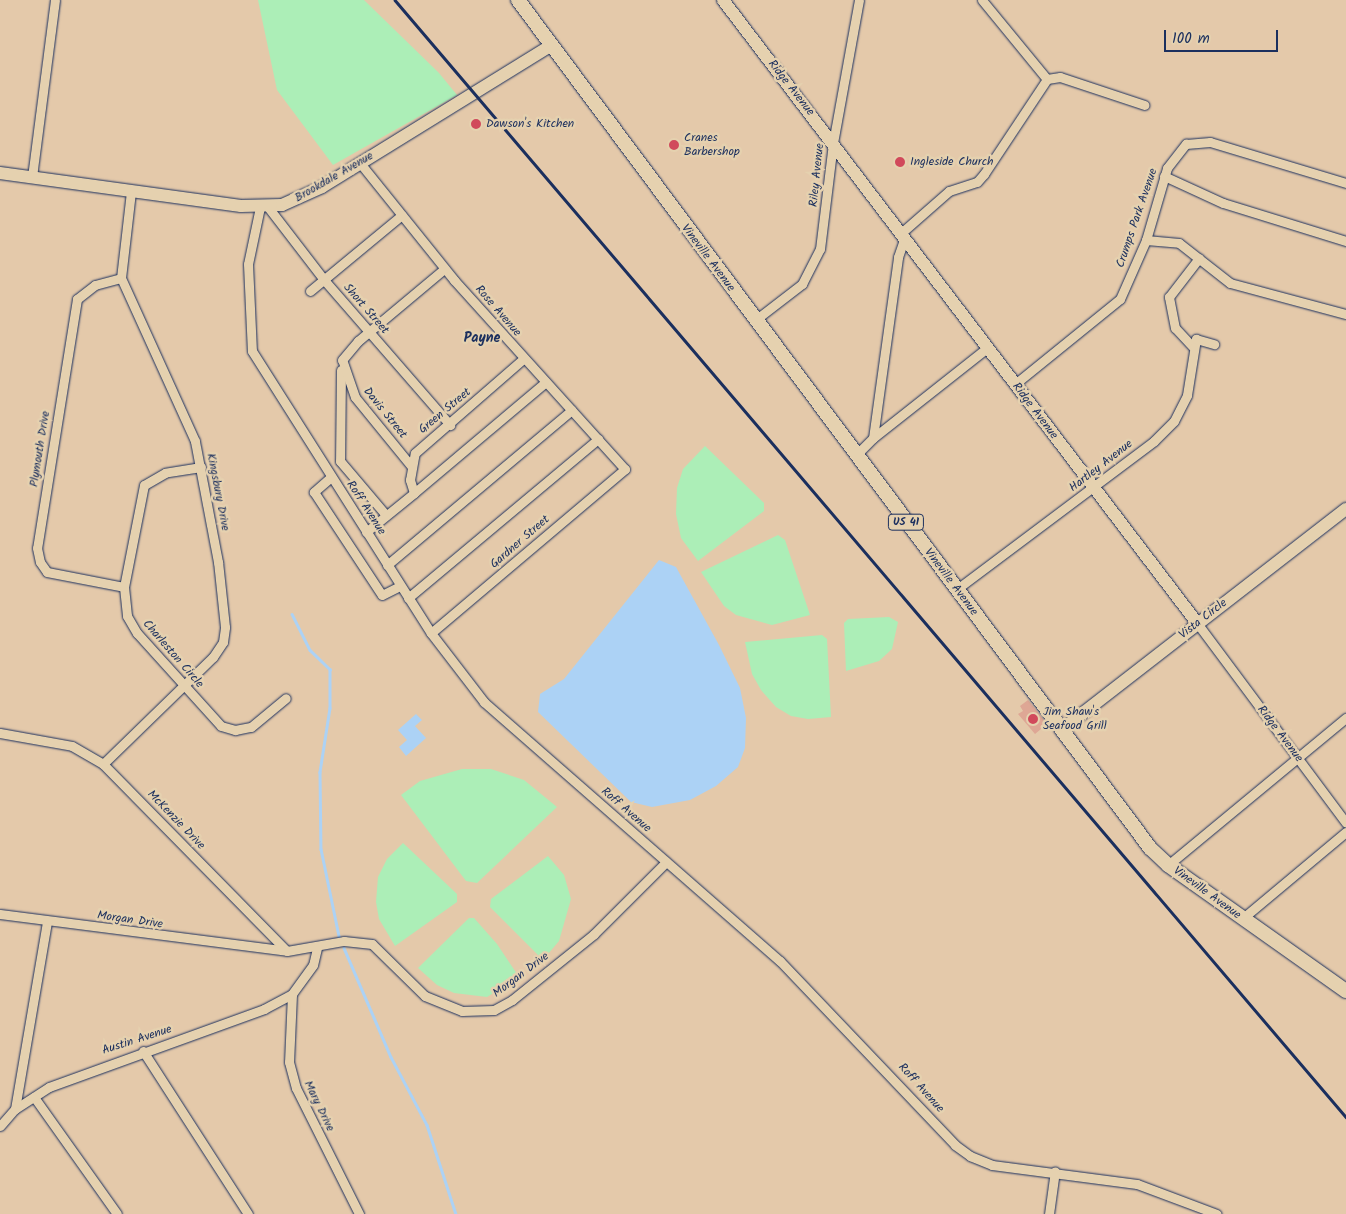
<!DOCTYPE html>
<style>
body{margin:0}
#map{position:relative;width:1346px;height:1214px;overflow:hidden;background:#e4c9aa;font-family:Kalam,sans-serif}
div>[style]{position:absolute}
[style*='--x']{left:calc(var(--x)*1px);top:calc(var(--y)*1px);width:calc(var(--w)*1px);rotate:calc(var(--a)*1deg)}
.green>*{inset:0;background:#aceeb7}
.water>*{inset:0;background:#acd2f5}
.stream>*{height:2.5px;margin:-1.25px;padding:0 1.25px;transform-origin:1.25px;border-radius:1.25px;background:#acd2f5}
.building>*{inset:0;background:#dea795}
.roads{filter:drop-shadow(0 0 1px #1b2f5e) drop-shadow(0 0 1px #1b2f5e)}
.street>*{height:9px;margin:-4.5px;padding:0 4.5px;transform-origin:4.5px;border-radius:4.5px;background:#e5d1af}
.secondary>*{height:12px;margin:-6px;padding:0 6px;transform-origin:6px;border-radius:6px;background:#e5d1af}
.primary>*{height:14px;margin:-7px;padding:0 7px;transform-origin:7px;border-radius:7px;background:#e5d1af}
.rail>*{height:2.5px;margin:-1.25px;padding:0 1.25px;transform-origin:1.25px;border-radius:1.25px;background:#1b2f5e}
.dots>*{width:14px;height:14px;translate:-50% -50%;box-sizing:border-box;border:2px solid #e5d1af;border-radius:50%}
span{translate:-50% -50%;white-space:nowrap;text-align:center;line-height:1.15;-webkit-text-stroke:5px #e5d1af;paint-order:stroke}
.shield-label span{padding:1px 4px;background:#e5d1af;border:1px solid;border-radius:4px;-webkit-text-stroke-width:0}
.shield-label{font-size:11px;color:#1b2f5e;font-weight:700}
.street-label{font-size:12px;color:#1b2f5e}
.poi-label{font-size:12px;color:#1b2f5e}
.left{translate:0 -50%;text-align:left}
.neighbourhood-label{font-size:14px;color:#1b2f5e;font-weight:700}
.scale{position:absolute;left:1164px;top:30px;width:114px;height:22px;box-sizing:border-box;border:2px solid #1b2f5e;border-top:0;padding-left:6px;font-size:15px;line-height:18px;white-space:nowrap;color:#1b2f5e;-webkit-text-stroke:4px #e5d1af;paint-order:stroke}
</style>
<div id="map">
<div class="green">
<div style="clip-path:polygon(258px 0,364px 0,439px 73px,457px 95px,333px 165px,277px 90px)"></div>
<div style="clip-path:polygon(705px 446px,764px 503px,764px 511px,698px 561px,681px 538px,676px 514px,677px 488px,683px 469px)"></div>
<div style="clip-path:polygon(778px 535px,785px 540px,810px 615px,772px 625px,736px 615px,724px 606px,701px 572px)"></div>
<div style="clip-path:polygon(889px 617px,898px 622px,892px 649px,879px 661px,846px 671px,844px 623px,848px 619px)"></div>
<div style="clip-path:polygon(822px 635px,827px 639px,831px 717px,808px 719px,791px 716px,776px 707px,761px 690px,752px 674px,745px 642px)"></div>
<div style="clip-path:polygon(462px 769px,491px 769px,524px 780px,557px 807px,477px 883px,466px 881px,401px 795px,420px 781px)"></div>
<div style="clip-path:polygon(403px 843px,457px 894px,457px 902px,395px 946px,379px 919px,376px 902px,378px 877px,387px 859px)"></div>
<div style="clip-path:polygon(548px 856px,564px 875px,571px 899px,559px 941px,543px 960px,490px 907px,491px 899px)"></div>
<div style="clip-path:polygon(469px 918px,474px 918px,497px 944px,519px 977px,487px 997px,454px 993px,437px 985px,418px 968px)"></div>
</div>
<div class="water">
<div style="clip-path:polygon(659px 560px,676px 567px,719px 645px,740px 688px,746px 718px,745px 748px,738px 767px,716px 786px,690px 800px,652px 807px,631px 802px,538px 712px,540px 694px,564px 679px)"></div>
<div style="clip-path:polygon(416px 714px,422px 720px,415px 726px,426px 738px,406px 756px,399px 747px,407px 740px,398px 730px)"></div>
</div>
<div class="stream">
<div style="--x:292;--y:614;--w:40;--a:63.4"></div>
<div style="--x:310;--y:650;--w:28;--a:44"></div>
<div style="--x:330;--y:669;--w:39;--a:90"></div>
<div style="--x:330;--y:708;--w:65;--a:98.9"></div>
<div style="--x:320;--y:772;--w:77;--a:89.3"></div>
<div style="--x:321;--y:849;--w:89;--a:78.3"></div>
<div style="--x:344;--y:948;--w:119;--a:66.7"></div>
<div style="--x:391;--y:1057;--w:77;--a:62.1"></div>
<div style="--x:427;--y:1125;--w:94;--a:72"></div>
</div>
<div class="building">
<div style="clip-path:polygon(1028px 700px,1047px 724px,1035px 734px,1018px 714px,1023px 711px,1020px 706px)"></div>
</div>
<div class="roads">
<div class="street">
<div style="--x:982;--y:0;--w:102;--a:50.6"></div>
<div style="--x:1047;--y:79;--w:13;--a:-9"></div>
<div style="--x:1060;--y:77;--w:89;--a:18.4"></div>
<div style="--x:360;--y:163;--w:150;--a:51.2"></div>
<div style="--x:454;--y:280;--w:255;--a:47.9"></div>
<div style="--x:625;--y:469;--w:254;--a:139.8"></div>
<div style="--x:1164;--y:176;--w:65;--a:24.6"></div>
<div style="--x:1223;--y:203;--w:129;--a:17.2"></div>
<div style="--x:32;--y:177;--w:178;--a:-82.6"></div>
<div style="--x:260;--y:207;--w:58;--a:101.9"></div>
<div style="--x:248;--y:264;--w:87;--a:87.4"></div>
<div style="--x:252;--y:351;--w:334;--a:57.6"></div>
<div style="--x:431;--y:633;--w:87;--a:52.5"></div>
<div style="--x:484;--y:702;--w:393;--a:41.2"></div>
<div style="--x:780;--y:961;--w:254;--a:46.4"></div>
<div style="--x:955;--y:1145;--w:19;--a:36"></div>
<div style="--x:970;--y:1156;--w:24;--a:22"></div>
<div style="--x:992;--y:1165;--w:146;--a:7.5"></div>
<div style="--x:1137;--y:1184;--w:85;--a:20.6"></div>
<div style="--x:268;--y:207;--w:93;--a:52.4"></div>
<div style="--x:325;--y:281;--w:191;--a:49"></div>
<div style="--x:900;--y:234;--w:65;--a:-41.3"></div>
<div style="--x:949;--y:191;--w:29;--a:-18"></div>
<div style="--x:977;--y:182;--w:11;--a:-49"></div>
<div style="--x:984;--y:174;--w:114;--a:-56.4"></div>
<div style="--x:1146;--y:240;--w:33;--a:5"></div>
<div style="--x:1179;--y:243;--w:65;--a:38.1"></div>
<div style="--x:1230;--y:283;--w:120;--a:15"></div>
<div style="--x:121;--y:278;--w:27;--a:165"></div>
<div style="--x:95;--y:285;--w:23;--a:142"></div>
<div style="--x:77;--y:299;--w:252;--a:99.1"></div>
<div style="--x:37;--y:548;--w:14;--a:78"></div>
<div style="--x:40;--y:562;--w:12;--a:55"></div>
<div style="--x:47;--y:572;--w:78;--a:11"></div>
<div style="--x:310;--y:291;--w:119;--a:-39.6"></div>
<div style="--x:754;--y:321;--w:61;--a:-37.6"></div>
<div style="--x:802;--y:284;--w:39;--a:-63"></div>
<div style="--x:820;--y:249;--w:107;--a:-83"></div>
<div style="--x:833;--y:143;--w:145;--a:-79.7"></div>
<div style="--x:1193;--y:347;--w:26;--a:-133"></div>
<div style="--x:1175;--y:328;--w:32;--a:-101"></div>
<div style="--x:1169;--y:297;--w:49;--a:-52.4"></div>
<div style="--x:341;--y:370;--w:91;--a:90.6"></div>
<div style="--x:340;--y:461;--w:71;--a:49.6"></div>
<div style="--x:1015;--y:384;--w:135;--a:-39"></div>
<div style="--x:1120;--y:299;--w:64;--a:-66.2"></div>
<div style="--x:1146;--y:240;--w:75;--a:-73.7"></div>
<div style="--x:1167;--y:168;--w:31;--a:-52"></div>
<div style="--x:1186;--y:144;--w:24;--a:-5"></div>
<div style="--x:1210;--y:142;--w:142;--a:16.8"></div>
<div style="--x:873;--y:438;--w:145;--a:-38.3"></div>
<div style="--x:856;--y:455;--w:24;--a:-45"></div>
<div style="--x:873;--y:438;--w:183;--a:-82.1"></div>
<div style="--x:898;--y:257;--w:18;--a:-71"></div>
<div style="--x:201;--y:467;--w:36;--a:171"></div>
<div style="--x:165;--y:473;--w:24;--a:150"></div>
<div style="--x:144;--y:485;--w:104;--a:101.1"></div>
<div style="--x:124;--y:587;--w:29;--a:84"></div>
<div style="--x:127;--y:616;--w:20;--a:60"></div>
<div style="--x:137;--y:633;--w:125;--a:47.9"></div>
<div style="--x:221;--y:726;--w:15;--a:16"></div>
<div style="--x:235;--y:730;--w:16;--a:-11"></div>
<div style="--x:251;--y:727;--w:45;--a:-39.6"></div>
<div style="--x:412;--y:467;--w:90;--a:-129.2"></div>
<div style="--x:355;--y:397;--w:39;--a:-109"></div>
<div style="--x:342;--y:360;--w:25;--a:-50"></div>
<div style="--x:358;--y:341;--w:112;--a:-39.9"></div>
<div style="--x:331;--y:477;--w:23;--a:139"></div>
<div style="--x:314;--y:492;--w:123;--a:56.6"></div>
<div style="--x:382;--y:595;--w:20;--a:-27"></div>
<div style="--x:414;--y:493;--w:172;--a:-40.1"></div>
<div style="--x:366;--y:532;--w:62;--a:-39.1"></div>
<div style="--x:414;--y:493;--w:14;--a:-107"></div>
<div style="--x:410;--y:480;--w:27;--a:-80"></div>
<div style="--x:415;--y:453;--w:143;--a:-41"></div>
<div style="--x:387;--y:565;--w:241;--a:-40"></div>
<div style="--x:957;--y:589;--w:246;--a:-36.9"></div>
<div style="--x:1154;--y:441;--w:28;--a:-45"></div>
<div style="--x:1174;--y:421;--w:29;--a:-63"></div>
<div style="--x:1187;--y:395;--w:57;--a:-80.9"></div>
<div style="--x:1196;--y:339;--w:19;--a:16"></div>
<div style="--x:408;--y:598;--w:248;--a:-39.9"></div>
<div style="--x:1197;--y:623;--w:249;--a:53.3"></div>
<div style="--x:0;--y:733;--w:73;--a:10.2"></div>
<div style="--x:72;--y:746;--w:36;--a:30"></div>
<div style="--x:103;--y:764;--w:262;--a:45.5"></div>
<div style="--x:287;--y:951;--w:58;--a:-10"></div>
<div style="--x:344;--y:941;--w:28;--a:6"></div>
<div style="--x:372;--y:944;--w:74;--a:44.5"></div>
<div style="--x:425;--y:996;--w:40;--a:22"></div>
<div style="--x:462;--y:1011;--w:32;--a:-2"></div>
<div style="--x:494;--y:1010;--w:21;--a:-29"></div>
<div style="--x:512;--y:1000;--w:105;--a:-38.8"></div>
<div style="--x:594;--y:934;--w:102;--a:-45"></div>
<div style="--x:103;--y:764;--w:153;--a:-44.2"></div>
<div style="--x:213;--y:657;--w:18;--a:-56"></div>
<div style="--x:223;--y:642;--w:15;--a:-82"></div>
<div style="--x:225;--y:627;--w:65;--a:-96.1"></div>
<div style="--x:218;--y:562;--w:123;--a:-100.8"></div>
<div style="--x:195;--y:441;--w:179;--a:-114.4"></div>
<div style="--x:121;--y:278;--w:88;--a:-83.4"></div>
<div style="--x:1168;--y:865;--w:231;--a:-39.6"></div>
<div style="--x:0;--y:914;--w:289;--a:7.3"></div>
<div style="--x:1243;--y:918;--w:134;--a:-39.9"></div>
<div style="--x:317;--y:948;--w:17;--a:103"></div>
<div style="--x:313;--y:965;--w:36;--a:126"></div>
<div style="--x:292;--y:994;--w:68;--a:92.5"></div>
<div style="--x:289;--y:1062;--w:27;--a:75"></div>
<div style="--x:296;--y:1088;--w:141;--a:63.4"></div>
<div style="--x:143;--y:1051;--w:194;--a:57.2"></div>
<div style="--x:34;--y:1097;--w:143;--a:54.6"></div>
<div style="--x:15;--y:1109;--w:191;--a:-80.3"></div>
<div style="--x:0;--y:1126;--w:23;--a:-49"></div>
<div style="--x:15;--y:1109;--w:40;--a:-32.9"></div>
<div style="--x:49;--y:1087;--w:229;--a:-19.9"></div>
<div style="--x:264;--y:1009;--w:32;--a:-28"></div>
<div style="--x:1049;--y:1214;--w:43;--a:-82.1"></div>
</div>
<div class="secondary">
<div style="--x:723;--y:0;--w:783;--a:52.73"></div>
<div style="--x:0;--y:173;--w:243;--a:7.8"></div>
<div style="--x:241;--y:206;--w:41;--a:-1.4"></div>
<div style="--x:282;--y:205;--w:44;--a:-24.2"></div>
<div style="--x:322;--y:187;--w:270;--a:-31.7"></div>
<div style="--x:1061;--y:730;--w:361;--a:-37.8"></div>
</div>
<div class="primary">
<div style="--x:518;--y:0;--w:1058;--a:53.3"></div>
<div style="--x:1150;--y:848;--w:25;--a:43"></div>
<div style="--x:1168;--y:865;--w:218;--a:35.3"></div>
</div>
</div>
<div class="rail">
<div style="--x:395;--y:0;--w:1467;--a:49.59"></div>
</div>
<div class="dots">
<div style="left:476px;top:124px;background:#d1495b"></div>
<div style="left:674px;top:145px;background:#d1495b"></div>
<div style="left:900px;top:162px;background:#d1495b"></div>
<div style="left:1033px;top:719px;background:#d1495b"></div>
</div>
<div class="shield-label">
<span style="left:906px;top:522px">US 41</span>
</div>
<div class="street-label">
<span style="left:791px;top:88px;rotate:52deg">Ridge Avenue</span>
<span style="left:817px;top:175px;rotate:-84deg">Riley Avenue</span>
<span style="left:334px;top:177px;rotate:-30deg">Brookdale Avenue</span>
<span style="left:1137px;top:218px;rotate:-71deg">Crumps Park Avenue</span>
<span style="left:708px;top:258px;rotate:53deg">Vineville Avenue</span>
<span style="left:366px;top:309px;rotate:49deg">Short Street</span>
<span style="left:498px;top:311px;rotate:49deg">Rose Avenue</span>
<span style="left:445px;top:411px;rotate:-40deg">Green Street</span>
<span style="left:1035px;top:411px;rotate:53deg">Ridge Avenue</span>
<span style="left:385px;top:413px;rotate:51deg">Davis Street</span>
<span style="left:40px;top:449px;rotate:-81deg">Plymouth Drive</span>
<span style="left:1101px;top:466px;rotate:-38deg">Hartley Avenue</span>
<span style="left:218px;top:492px;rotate:79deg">Kingsbury Drive</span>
<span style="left:366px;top:508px;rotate:57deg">Roff Avenue</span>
<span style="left:520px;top:542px;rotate:-41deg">Gardner Street</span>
<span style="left:951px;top:582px;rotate:53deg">Vineville Avenue</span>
<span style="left:1203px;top:619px;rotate:-38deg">Vista Circle</span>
<span style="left:173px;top:654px;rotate:49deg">Charleston Circle</span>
<span style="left:1280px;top:734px;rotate:53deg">Ridge Avenue</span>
<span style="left:626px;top:810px;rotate:41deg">Roff Avenue</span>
<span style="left:176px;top:820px;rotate:46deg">McKenzie Drive</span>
<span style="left:1207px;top:893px;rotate:36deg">Vineville Avenue</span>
<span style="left:130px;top:920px;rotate:8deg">Morgan Drive</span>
<span style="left:521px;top:975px;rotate:-37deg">Morgan Drive</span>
<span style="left:137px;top:1040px;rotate:-18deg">Austin Avenue</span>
<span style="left:921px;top:1088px;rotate:48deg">Roff Avenue</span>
<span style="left:319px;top:1106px;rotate:64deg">Mary Drive</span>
</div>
<div class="poi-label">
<span class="left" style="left:486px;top:124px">Dawson's Kitchen</span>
<span class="left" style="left:684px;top:145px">Cranes<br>Barbershop</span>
<span class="left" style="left:910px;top:162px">Ingleside Church</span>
<span class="left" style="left:1043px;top:719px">Jim Shaw's<br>Seafood Grill</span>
</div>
<div class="neighbourhood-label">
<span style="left:482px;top:338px">Payne</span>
</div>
<div class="scale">100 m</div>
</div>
